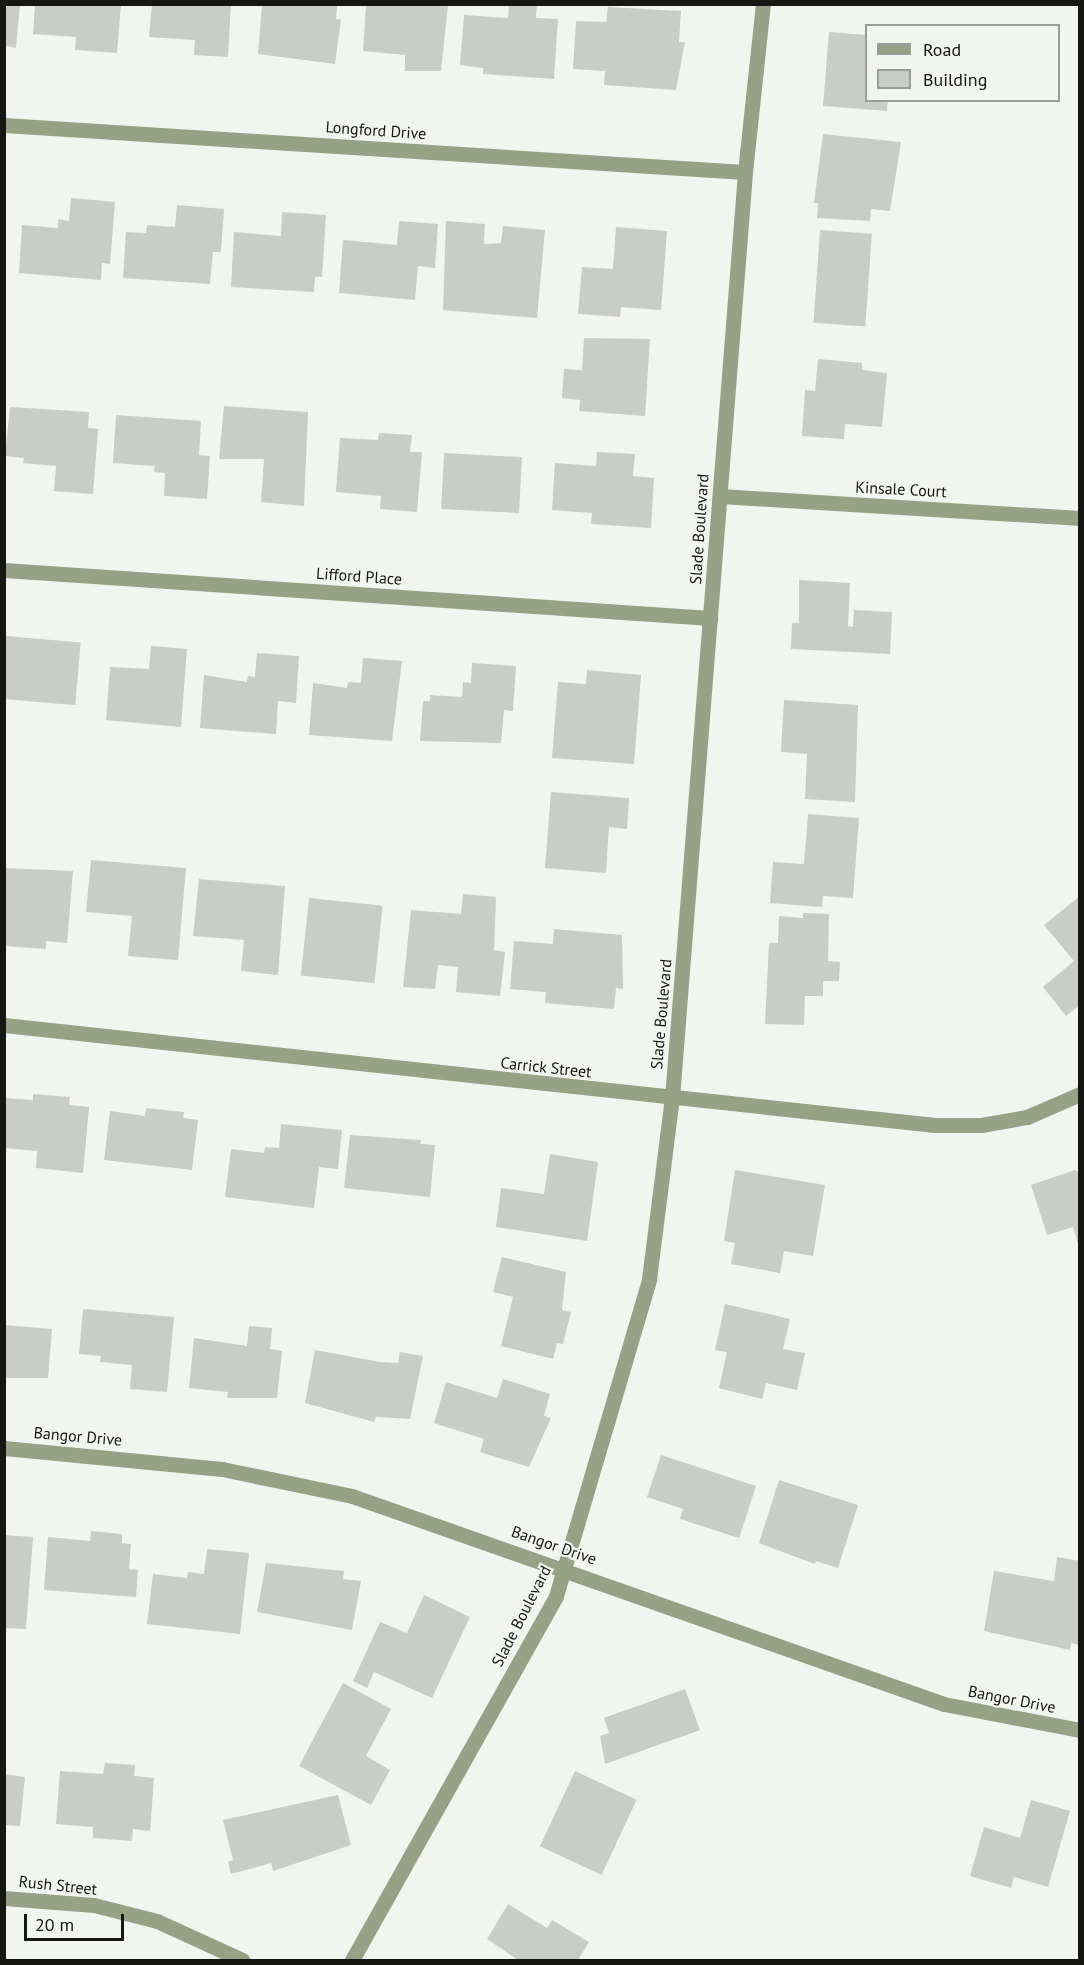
<!DOCTYPE html>
<style>
body{margin:0}
#map{position:relative;width:1084px;height:1965px;overflow:hidden;background:#f2f4f0;font-family:"PT Sans",sans-serif}
div>[style]{position:absolute}
[style*='--x']{left:calc(var(--x)*1px);top:calc(var(--y)*1px);width:calc(var(--w)*1px);rotate:calc(var(--a)*1deg)}
.building>*{inset:0;background:#caccc7;transform-origin:0 0}
.minor>*{height:15px;margin:-7.5px;padding:0 7.5px;transform-origin:7.5px;border-radius:7.5px;background:#96a186}
span{translate:-50% -50%;white-space:nowrap;text-align:center;line-height:1.15;-webkit-text-stroke:4.5px #f2f4f0;paint-order:stroke}
.street-label{font-size:16px;color:#161715}
.frame{position:absolute;inset:0;border:6px solid #161715;pointer-events:none}
.legend{position:absolute;left:865px;top:24px;width:195px;height:78px;box-sizing:border-box;background:#f2f4f0;border:2px solid #9a9c98;margin:0;padding:8px 10px;list-style:none;font-size:18px;color:#161715}
.legend li{display:flex;align-items:center;gap:12px;height:30px}
.legend b{width:30px;border:2px solid #9a9c98}
.scale{position:absolute;left:24px;top:1914px;width:100px;height:27px;box-sizing:border-box;border:3px solid #161715;border-top:0;padding-left:8px;font-size:18px;line-height:21px;white-space:nowrap;color:#161715;-webkit-text-stroke:4px #f2f4f0;paint-order:stroke}
</style>
<div id="map">
<div class="building">
<div style="clip-path:polygon(4px 4px,20px 4px,16px 48px,4px 45px)"></div>
<div style="clip-path:polygon(152px 4px,231px 4px,228px 57px,194px 55px,195px 40px,149px 37px)"></div>
<div style="clip-path:polygon(509px 4px,537px 4px,536px 18px,558px 19px,554px 79px,483px 74px,483px 68px,460px 65px,464px 15px,508px 18px)"></div>
<div style="clip-path:polygon(35px 5px,121px 5px,117px 53px,75px 50px,76px 37px,33px 34px)"></div>
<div style="clip-path:polygon(262px 5px,337px 5px,336px 19px,341px 19px,335px 64px,258px 54px)"></div>
<div style="clip-path:polygon(366px 5px,448px 5px,441px 71px,405px 71px,405px 55px,363px 51px)"></div>
<div style="clip-path:polygon(608px 7px,681px 11px,679px 42px,685px 42px,676px 90px,604px 85px,605px 71px,573px 69px,576px 21px,606px 22px)"></div>
<div style="clip-path:polygon(829px 32px,866px 35px,866px 100px,888px 100px,887px 111px,823px 106px)"></div>
<div style="clip-path:polygon(823px 134px,901px 142px,890px 211px,871px 209px,870px 221px,817px 218px,818px 203px,814px 203px)"></div>
<div style="clip-path:polygon(71px 198px,115px 202px,110px 264px,102px 263px,101px 280px,19px 273px,22px 225px,58px 228px,58px 219px,69px 221px)"></div>
<div style="clip-path:polygon(177px 205px,224px 209px,221px 252px,213px 252px,210px 284px,123px 278px,126px 232px,146px 233px,147px 225px,175px 227px)"></div>
<div style="clip-path:polygon(282px 212px,326px 215px,322px 277px,315px 277px,314px 292px,231px 287px,234px 232px,281px 236px)"></div>
<div style="clip-path:polygon(399px 221px,438px 224px,435px 268px,418px 266px,415px 300px,339px 293px,343px 240px,397px 245px)"></div>
<div style="clip-path:polygon(446px 221px,485px 224px,484px 244px,501px 243px,503px 226px,545px 230px,537px 318px,443px 310px)"></div>
<div style="clip-path:polygon(616px 227px,667px 231px,661px 310px,621px 307px,620px 317px,578px 314px,582px 267px,613px 269px)"></div>
<div style="left:820px;top:230px;width:52px;height:93px;rotate:4deg"></div>
<div style="clip-path:polygon(584px 338px,650px 339px,645px 416px,579px 411px,580px 400px,562px 398px,564px 369px,582px 370px)"></div>
<div style="clip-path:polygon(818px 359px,862px 363px,862px 370px,887px 373px,882px 427px,845px 424px,844px 439px,802px 436px,805px 390px,815px 391px)"></div>
<div style="clip-path:polygon(224px 406px,308px 412px,304px 506px,261px 502px,264px 459px,219px 459px)"></div>
<div style="clip-path:polygon(10px 407px,89px 412px,88px 428px,98px 429px,93px 494px,54px 491px,56px 466px,23px 463px,24px 458px,5px 456px)"></div>
<div style="clip-path:polygon(116px 415px,201px 421px,199px 455px,210px 456px,207px 499px,164px 496px,165px 473px,154px 472px,155px 466px,113px 463px)"></div>
<div style="clip-path:polygon(379px 433px,412px 435px,410px 452px,422px 452px,417px 512px,380px 509px,381px 496px,336px 492px,340px 438px,378px 440px)"></div>
<div style="clip-path:polygon(597px 452px,635px 454px,633px 476px,654px 478px,651px 528px,591px 524px,592px 513px,552px 510px,555px 463px,596px 466px)"></div>
<div style="left:444px;top:453px;width:78px;height:56px;rotate:3deg"></div>
<div style="clip-path:polygon(799px 580px,850px 583px,848px 626px,853px 627px,854px 610px,892px 612px,890px 654px,791px 649px,792px 623px,799px 623px)"></div>
<div style="left:6px;top:636px;width:75px;height:63px;rotate:5deg"></div>
<div style="clip-path:polygon(151px 646px,187px 649px,181px 727px,106px 720px,110px 667px,149px 669px)"></div>
<div style="clip-path:polygon(257px 653px,299px 656px,296px 703px,278px 701px,276px 734px,200px 728px,204px 675px,247px 682px,248px 676px,255px 677px)"></div>
<div style="clip-path:polygon(363px 658px,402px 661px,392px 741px,309px 735px,313px 683px,347px 688px,348px 682px,361px 683px)"></div>
<div style="clip-path:polygon(472px 663px,516px 666px,513px 711px,504px 710px,501px 743px,420px 741px,423px 701px,430px 701px,430px 695px,462px 697px,463px 682px,471px 683px)"></div>
<div style="clip-path:polygon(587px 670px,641px 675px,634px 764px,552px 758px,558px 682px,586px 684px)"></div>
<div style="clip-path:polygon(784px 700px,858px 705px,855px 802px,805px 799px,807px 754px,781px 752px)"></div>
<div style="clip-path:polygon(551px 792px,629px 798px,627px 829px,609px 827px,606px 873px,545px 868px)"></div>
<div style="clip-path:polygon(808px 814px,859px 818px,853px 898px,823px 896px,822px 907px,770px 903px,773px 862px,804px 864px)"></div>
<div style="clip-path:polygon(91px 860px,186px 868px,178px 960px,128px 956px,132px 916px,86px 912px)"></div>
<div style="clip-path:polygon(4px 868px,73px 871px,67px 943px,46px 941px,46px 949px,4px 946px)"></div>
<div style="clip-path:polygon(199px 879px,285px 886px,278px 975px,241px 971px,244px 940px,193px 936px)"></div>
<div style="clip-path:polygon(463px 894px,496px 897px,494px 950px,505px 952px,500px 996px,456px 992px,458px 967px,438px 965px,435px 989px,403px 987px,411px 910px,461px 914px)"></div>
<div style="clip-path:polygon(1080px 896px,1080px 1005px,1066px 1016px,1043px 987px,1074px 961px,1044px 925px)"></div>
<div style="left:309px;top:898px;width:74px;height:78px;rotate:6deg"></div>
<div style="clip-path:polygon(803px 913px,829px 914px,828px 961px,840px 962px,839px 981px,823px 981px,823px 996px,805px 996px,804px 1025px,765px 1024px,769px 943px,778px 943px,779px 916px,803px 918px)"></div>
<div style="clip-path:polygon(554px 929px,622px 935px,623px 989px,616px 988px,614px 1009px,545px 1003px,546px 992px,510px 989px,514px 941px,553px 944px)"></div>
<div style="clip-path:polygon(33px 1094px,70px 1097px,69px 1105px,89px 1107px,83px 1173px,36px 1168px,37px 1151px,4px 1148px,4px 1098px,33px 1100px)"></div>
<div style="clip-path:polygon(146px 1108px,184px 1112px,183px 1118px,198px 1120px,192px 1170px,104px 1160px,110px 1111px,145px 1116px)"></div>
<div style="clip-path:polygon(281px 1124px,342px 1130px,338px 1169px,319px 1167px,314px 1208px,225px 1197px,231px 1149px,264px 1153px,265px 1147px,279px 1148px)"></div>
<div style="clip-path:polygon(350px 1135px,421px 1140px,420px 1144px,435px 1145px,430px 1197px,344px 1188px)"></div>
<div style="clip-path:polygon(550px 1154px,598px 1162px,587px 1241px,496px 1227px,501px 1188px,544px 1194px)"></div>
<div style="clip-path:polygon(735px 1170px,825px 1185px,813px 1256px,784px 1251px,780px 1273px,731px 1264px,735px 1243px,724px 1241px)"></div>
<div style="clip-path:polygon(1075px 1170px,1080px 1173px,1079px 1247px,1073px 1227px,1047px 1235px,1031px 1185px)"></div>
<div style="clip-path:polygon(502px 1257px,566px 1272px,562px 1310px,571px 1312px,563px 1344px,557px 1343px,553px 1359px,501px 1346px,513px 1297px,493px 1292px)"></div>
<div style="clip-path:polygon(725px 1304px,790px 1319px,783px 1349px,805px 1353px,797px 1390px,766px 1383px,762px 1399px,719px 1388px,727px 1352px,715px 1350px)"></div>
<div style="clip-path:polygon(83px 1309px,174px 1317px,167px 1392px,130px 1389px,132px 1365px,100px 1362px,101px 1356px,79px 1354px)"></div>
<div style="clip-path:polygon(4px 1325px,52px 1329px,48px 1378px,4px 1378px)"></div>
<div style="clip-path:polygon(249px 1326px,272px 1328px,270px 1349px,282px 1351px,277px 1398px,227px 1398px,228px 1392px,189px 1388px,194px 1338px,247px 1346px)"></div>
<div style="clip-path:polygon(315px 1350px,380px 1362px,398px 1363px,400px 1352px,423px 1356px,410px 1419px,376px 1417px,374px 1422px,305px 1403px)"></div>
<div style="clip-path:polygon(503px 1379px,550px 1394px,544px 1416px,551px 1418px,529px 1467px,480px 1452px,484px 1439px,434px 1423px,446px 1382px,497px 1398px)"></div>
<div style="clip-path:polygon(661px 1455px,756px 1486px,739px 1538px,680px 1519px,683px 1509px,647px 1497px)"></div>
<div style="clip-path:polygon(779px 1480px,858px 1505px,838px 1568px,816px 1561px,815px 1564px,759px 1543px)"></div>
<div style="clip-path:polygon(91px 1531px,122px 1534px,122px 1543px,131px 1544px,129px 1569px,138px 1570px,136px 1597px,44px 1590px,48px 1537px,90px 1541px)"></div>
<div style="clip-path:polygon(4px 1535px,33px 1537px,26px 1629px,4px 1628px)"></div>
<div style="clip-path:polygon(207px 1549px,249px 1553px,240px 1634px,147px 1624px,153px 1574px,187px 1578px,188px 1572px,204px 1574px)"></div>
<div style="clip-path:polygon(1057px 1557px,1080px 1561px,1080px 1645px,1071px 1643px,1070px 1650px,984px 1631px,994px 1571px,1054px 1581px)"></div>
<div style="clip-path:polygon(266px 1563px,344px 1571px,343px 1579px,361px 1581px,352px 1630px,257px 1612px)"></div>
<div style="clip-path:polygon(424px 1595px,470px 1617px,432px 1698px,374px 1672px,367px 1688px,353px 1681px,380px 1622px,407px 1633px)"></div>
<div style="clip-path:polygon(343px 1683px,391px 1709px,366px 1756px,390px 1770px,371px 1805px,299px 1766px)"></div>
<div style="clip-path:polygon(685px 1689px,700px 1730px,605px 1764px,600px 1736px,609px 1733px,604px 1718px)"></div>
<div style="clip-path:polygon(105px 1763px,135px 1765px,134px 1776px,154px 1778px,150px 1831px,133px 1829px,132px 1841px,93px 1838px,93px 1827px,56px 1824px,60px 1771px,103px 1774px)"></div>
<div style="left:575px;top:1771px;width:68px;height:83px;rotate:25deg"></div>
<div style="clip-path:polygon(4px 1774px,25px 1777px,20px 1826px,4px 1825px)"></div>
<div style="clip-path:polygon(338px 1795px,351px 1845px,273px 1871px,271px 1863px,231px 1874px,228px 1862px,233px 1860px,223px 1820px)"></div>
<div style="clip-path:polygon(1031px 1800px,1070px 1811px,1048px 1887px,1014px 1877px,1011px 1888px,970px 1876px,984px 1827px,1020px 1838px)"></div>
<div style="clip-path:polygon(508px 1904px,547px 1928px,552px 1920px,589px 1942px,578px 1960px,518px 1960px,487px 1939px)"></div>
</div>
<div class="minor">
<div style="--x:4;--y:125;--w:742;--a:3.63"></div>
<div style="--x:720;--y:496;--w:361;--a:3.5"></div>
<div style="--x:4;--y:570;--w:708;--a:3.89"></div>
<div style="--x:4;--y:1025;--w:936;--a:6.13"></div>
<div style="--x:935;--y:1125;--w:46;--a:0"></div>
<div style="--x:981;--y:1125;--w:47;--a:-9.9"></div>
<div style="--x:1027;--y:1117;--w:58;--a:-23.5"></div>
<div style="--x:4;--y:1448;--w:219;--a:5.5"></div>
<div style="--x:222;--y:1469;--w:133;--a:11.7"></div>
<div style="--x:352;--y:1496;--w:627;--a:19.36"></div>
<div style="--x:944;--y:1704;--w:138;--a:10.8"></div>
<div style="--x:4;--y:1898;--w:90;--a:4.4"></div>
<div style="--x:94;--y:1905;--w:65;--a:14.3"></div>
<div style="--x:157;--y:1921;--w:94;--a:24.6"></div>
<div style="--x:352;--y:1960;--w:417;--a:-60.7"></div>
<div style="--x:556;--y:1596;--w:330;--a:-73.6"></div>
<div style="--x:649;--y:1279;--w:182;--a:-82.8"></div>
<div style="--x:672;--y:1098;--w:929;--a:-85.49"></div>
<div style="--x:745;--y:172;--w:169;--a:-83.9"></div>
</div>
<div class="street-label">
<span style="left:376px;top:130px;rotate:4deg">Longford Drive</span>
<span style="left:901px;top:489px;rotate:3deg">Kinsale Court</span>
<span style="left:699px;top:529px;rotate:-86deg">Slade Boulevard</span>
<span style="left:359px;top:576px;rotate:4deg">Lifford Place</span>
<span style="left:661px;top:1014px;rotate:-85deg">Slade Boulevard</span>
<span style="left:546px;top:1067px;rotate:6deg">Carrick Street</span>
<span style="left:78px;top:1436px;rotate:5deg">Bangor Drive</span>
<span style="left:554px;top:1545px;rotate:19deg">Bangor Drive</span>
<span style="left:521px;top:1616px;rotate:-63deg">Slade Boulevard</span>
<span style="left:1012px;top:1699px;rotate:11deg">Bangor Drive</span>
<span style="left:58px;top:1885px;rotate:6deg">Rush Street</span>
</div>
<div class="frame"></div>
<ul class="legend">
<li><b style="height:8px;background:#96a186"></b>Road</li>
<li><b style="height:16px;background:#caccc7"></b>Building</li>
</ul>
<div class="scale">20 m</div>
</div>
